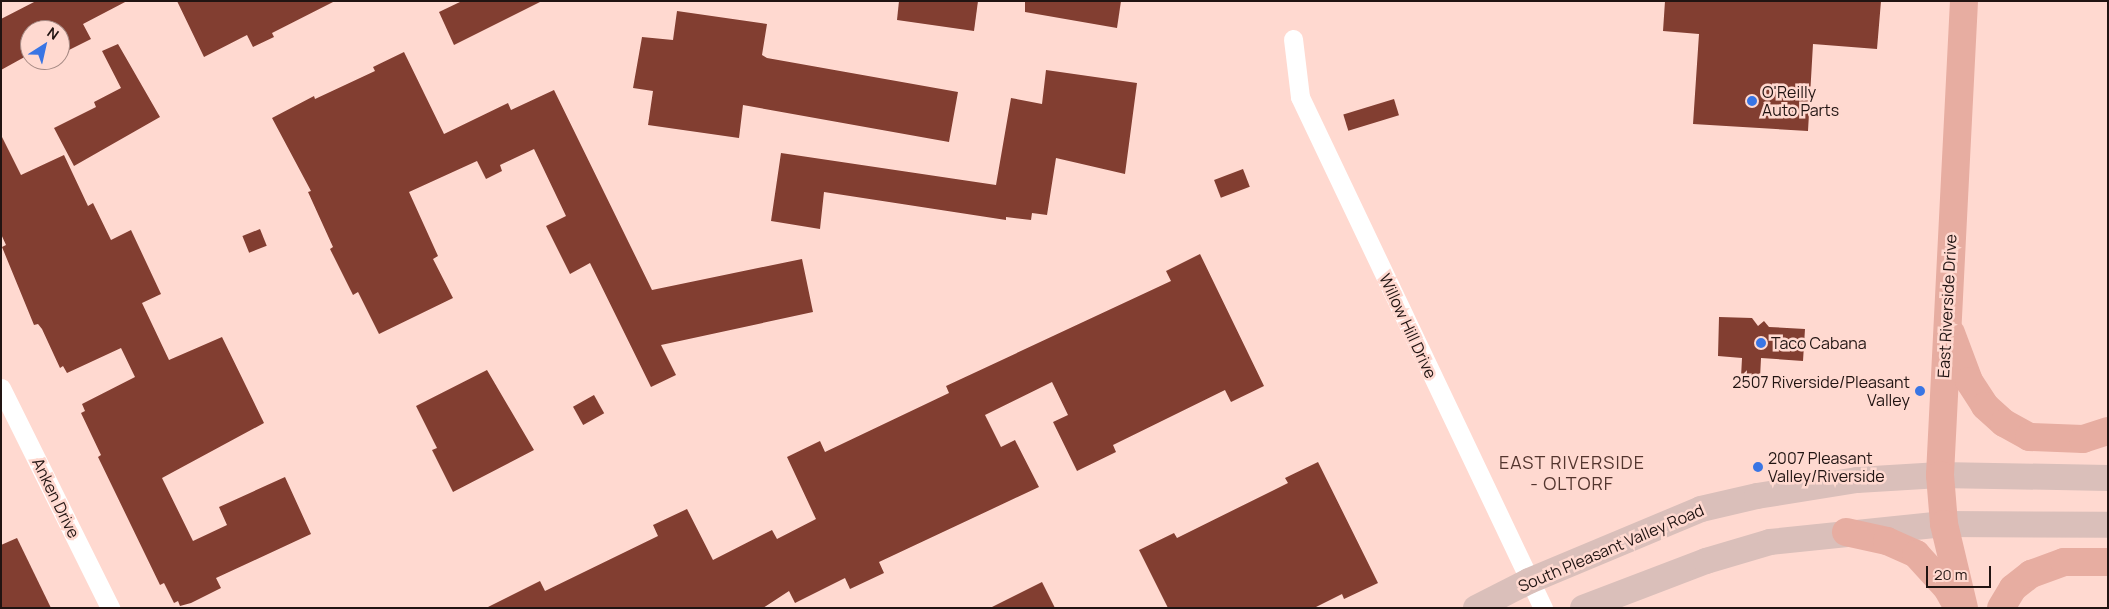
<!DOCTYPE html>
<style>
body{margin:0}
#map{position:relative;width:2109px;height:609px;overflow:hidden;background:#ffd9d0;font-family:Manrope,sans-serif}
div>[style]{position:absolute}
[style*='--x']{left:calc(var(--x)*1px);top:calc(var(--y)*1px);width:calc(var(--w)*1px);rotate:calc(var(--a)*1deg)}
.building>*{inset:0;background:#823e31;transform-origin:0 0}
.street>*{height:19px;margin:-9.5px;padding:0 9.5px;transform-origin:9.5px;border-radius:9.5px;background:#fff}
.secondary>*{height:26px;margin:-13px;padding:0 13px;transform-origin:13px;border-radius:13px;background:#dabfba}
.primary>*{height:28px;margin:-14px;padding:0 14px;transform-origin:14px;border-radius:14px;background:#e7ada1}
.dots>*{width:14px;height:14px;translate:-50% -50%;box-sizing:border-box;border:2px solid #ffd9d0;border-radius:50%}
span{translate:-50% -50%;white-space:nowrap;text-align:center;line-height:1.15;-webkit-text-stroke:5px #ffd9d0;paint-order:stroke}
.poi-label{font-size:16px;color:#211412}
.left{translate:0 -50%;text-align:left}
.right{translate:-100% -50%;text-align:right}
.street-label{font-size:16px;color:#211412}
.neighbourhood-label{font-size:18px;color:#53352e;letter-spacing:1px}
.frame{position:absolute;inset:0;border:2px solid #211412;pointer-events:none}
.north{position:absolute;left:20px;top:20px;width:50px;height:50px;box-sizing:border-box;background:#ffd9d0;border:1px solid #a68a84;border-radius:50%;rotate:35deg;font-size:14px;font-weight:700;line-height:20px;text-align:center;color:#211412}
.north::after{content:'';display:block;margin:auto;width:18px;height:22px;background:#3975e4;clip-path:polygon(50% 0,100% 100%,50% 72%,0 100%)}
.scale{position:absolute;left:1926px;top:566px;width:65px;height:22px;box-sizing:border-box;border:2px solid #211412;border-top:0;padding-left:6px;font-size:15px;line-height:18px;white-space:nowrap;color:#211412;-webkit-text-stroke:4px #ffd9d0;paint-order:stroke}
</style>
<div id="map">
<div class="building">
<div style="clip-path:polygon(36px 1px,127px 1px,83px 24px,91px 39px,61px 54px,60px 30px,30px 30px,30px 54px,1px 70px,1px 19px)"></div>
<div style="clip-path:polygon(177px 1px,335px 1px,272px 33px,274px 37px,253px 47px,247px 35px,204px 57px)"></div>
<div style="clip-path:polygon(462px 1px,542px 1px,454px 45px,439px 12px)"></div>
<div style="clip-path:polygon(899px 1px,978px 1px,974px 31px,897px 20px)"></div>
<div style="clip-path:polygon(1025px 1px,1121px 1px,1117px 28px,1025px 12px)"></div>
<div style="clip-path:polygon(1665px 1px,1881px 1px,1877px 49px,1813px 44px,1808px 131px,1693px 124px,1699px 34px,1663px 31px)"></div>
<div style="clip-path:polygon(677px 11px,767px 24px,762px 55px,767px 58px,958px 92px,949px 142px,743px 105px,739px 138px,648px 125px,653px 91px,633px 88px,642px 37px,673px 40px)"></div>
<div style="clip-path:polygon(118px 44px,160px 117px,74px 166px,54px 128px,96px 107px,94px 102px,121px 88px,102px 51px)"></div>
<div style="clip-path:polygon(404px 52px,444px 134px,508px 103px,511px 110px,554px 90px,652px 290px,802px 259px,813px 312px,661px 345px,676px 375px,651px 387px,590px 263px,570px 274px,546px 226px,566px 216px,534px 149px,500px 165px,502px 171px,486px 179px,477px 161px,409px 192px,438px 256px,433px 259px,453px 298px,379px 334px,358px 292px,353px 295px,330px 249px,333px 247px,308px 192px,311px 191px,272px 118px,314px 96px,315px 99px,375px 71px,373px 67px)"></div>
<div style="clip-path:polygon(1046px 70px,1137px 83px,1125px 174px,1056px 158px,1047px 215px,1032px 213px,1031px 220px,1006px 217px,1006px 220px,824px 192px,820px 229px,771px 221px,781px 153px,996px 185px,1011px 98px,1042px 104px)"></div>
<div style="left:1394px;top:99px;width:17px;height:53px;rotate:73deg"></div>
<div style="clip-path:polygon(1px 135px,21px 175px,64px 155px,88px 206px,93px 203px,111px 240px,131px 230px,161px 294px,142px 303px,169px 360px,222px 337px,264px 423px,162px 478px,193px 541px,227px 525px,219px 507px,285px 477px,311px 534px,216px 578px,221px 588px,191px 603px,180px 606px,178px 601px,174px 603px,164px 583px,160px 585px,98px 457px,101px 455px,81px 413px,85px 411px,82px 404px,135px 377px,121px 348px,67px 373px,63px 366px,60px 368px,42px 329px,38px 324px,34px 325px,2px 247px,6px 245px,1px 234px)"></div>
<div style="left:1243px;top:169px;width:19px;height:31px;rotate:69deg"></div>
<div style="left:260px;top:229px;width:18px;height:19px;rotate:68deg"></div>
<div style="clip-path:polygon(1200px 254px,1264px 386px,1231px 402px,1225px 390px,1113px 445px,1116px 452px,1077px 471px,1053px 422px,1068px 415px,1052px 382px,985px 415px,1001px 447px,1015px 440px,1039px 487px,879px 562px,884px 573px,850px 589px,845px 578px,795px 603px,789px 591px,763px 608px,486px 608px,540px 581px,545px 591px,658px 536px,653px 525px,687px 509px,713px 560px,772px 530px,777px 539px,816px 519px,787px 457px,820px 441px,825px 452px,949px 393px,946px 386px,1171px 281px,1166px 271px)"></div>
<div style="clip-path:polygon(1719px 317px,1752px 318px,1758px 326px,1764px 321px,1769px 327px,1805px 329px,1803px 361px,1761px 358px,1760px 378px,1741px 377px,1742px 358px,1718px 356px)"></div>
<div style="clip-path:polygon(487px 370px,534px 450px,453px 492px,432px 450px,437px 448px,416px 406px)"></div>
<div style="left:594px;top:395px;width:21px;height:24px;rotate:61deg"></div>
<div style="clip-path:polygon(1318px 462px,1378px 583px,1344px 599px,1342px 594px,1314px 608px,1168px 608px,1139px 550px,1174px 533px,1177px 538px,1288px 483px,1285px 478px)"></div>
<div style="clip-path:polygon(17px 538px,51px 608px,1px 608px,1px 545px)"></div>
<div style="clip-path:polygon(1042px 582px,1055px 608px,990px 608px)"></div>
</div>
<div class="street">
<div style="--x:1293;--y:39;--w:58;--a:83.1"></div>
<div style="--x:1300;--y:97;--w:566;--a:64.57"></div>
<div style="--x:1;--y:388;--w:246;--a:63.6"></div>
</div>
<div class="secondary">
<div style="--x:1476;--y:608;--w:59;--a:-27"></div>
<div style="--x:1529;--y:581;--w:186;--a:-22.7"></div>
<div style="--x:1701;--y:509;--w:57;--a:-13.1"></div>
<div style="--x:1757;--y:496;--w:101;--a:-9.1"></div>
<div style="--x:1857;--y:480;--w:83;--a:-3.4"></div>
<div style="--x:1940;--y:475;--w:168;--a:1"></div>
<div style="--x:1583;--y:608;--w:132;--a:-20.9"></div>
<div style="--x:1706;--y:561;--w:67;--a:-16.5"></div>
<div style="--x:1770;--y:542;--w:175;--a:-5.9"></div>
<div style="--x:1944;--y:524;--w:164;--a:0.3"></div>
</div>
<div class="primary">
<div style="--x:1964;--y:1;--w:475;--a:92.9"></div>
<div style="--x:1940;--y:475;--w:49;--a:85.3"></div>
<div style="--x:1944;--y:524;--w:86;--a:76.6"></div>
<div style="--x:1951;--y:333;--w:51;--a:69.4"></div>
<div style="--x:1969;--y:381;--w:30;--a:57"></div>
<div style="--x:1985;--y:406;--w:25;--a:42"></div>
<div style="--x:2004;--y:423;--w:29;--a:29"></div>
<div style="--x:2029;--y:437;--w:54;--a:2.1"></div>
<div style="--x:2083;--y:439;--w:26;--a:-18"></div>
<div style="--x:1846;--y:532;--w:42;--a:12.4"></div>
<div style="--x:1887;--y:541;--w:32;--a:24"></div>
<div style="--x:1916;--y:554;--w:46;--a:47.6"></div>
<div style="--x:1947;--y:588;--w:21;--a:61"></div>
<div style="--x:2001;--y:608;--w:23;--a:-59"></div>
<div style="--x:2013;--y:588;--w:23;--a:-38"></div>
<div style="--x:2031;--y:574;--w:35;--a:-20"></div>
<div style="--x:2064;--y:562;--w:44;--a:0"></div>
</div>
<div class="dots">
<div style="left:1752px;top:101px;background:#3975e4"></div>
<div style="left:1761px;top:343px;background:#3975e4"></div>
<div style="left:1920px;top:391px;background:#3975e4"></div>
<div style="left:1758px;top:467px;background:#3975e4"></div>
</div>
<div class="poi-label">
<span class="left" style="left:1762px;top:101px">O'Reilly<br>Auto Parts</span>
<span class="left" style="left:1771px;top:343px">Taco Cabana</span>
<span class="right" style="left:1910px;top:391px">2507 Riverside/Pleasant<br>Valley</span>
<span class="left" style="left:1768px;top:467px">2007 Pleasant<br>Valley/Riverside</span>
</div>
<div class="street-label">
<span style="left:1947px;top:306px;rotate:-87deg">East Riverside Drive</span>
<span style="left:1408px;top:326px;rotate:65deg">Willow Hill Drive</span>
<span style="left:56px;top:498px;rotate:64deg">Anken Drive</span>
<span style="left:1611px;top:548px;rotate:-23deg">South Pleasant Valley Road</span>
</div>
<div class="neighbourhood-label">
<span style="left:1572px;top:473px">EAST RIVERSIDE<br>- OLTORF</span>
</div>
<div class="frame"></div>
<div class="north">N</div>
<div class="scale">20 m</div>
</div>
